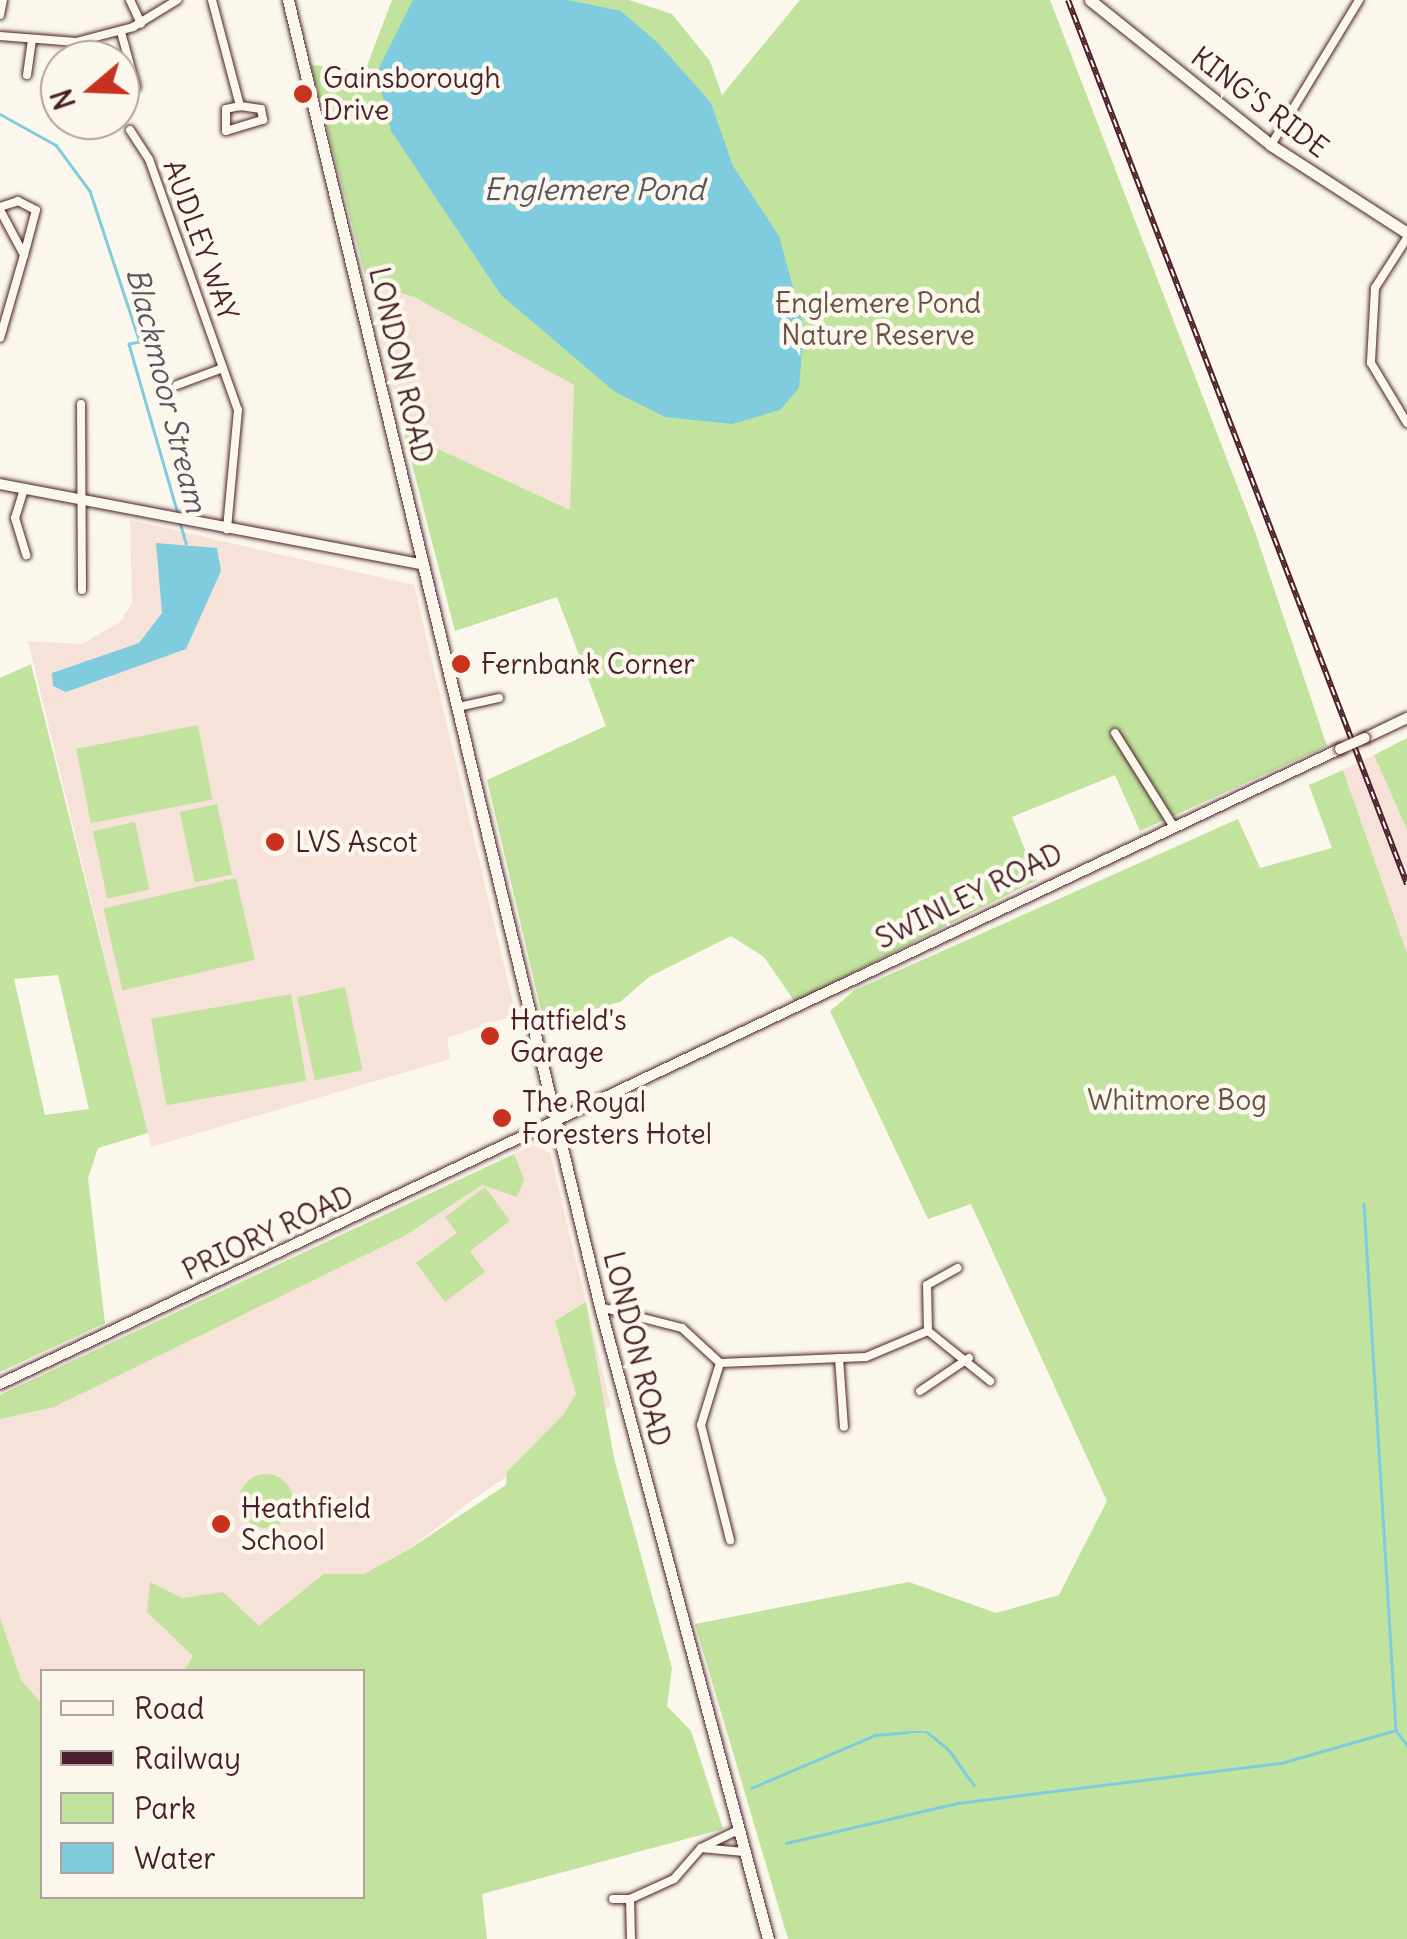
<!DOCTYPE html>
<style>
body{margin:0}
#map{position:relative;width:1407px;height:1939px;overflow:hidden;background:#fbf7ec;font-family:Delius,sans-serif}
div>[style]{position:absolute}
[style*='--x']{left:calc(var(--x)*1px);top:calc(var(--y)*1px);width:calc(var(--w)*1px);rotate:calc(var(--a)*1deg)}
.built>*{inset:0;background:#f6e2d8}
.green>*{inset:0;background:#c1e39d;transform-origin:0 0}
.round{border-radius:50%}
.water>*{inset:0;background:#80ccdf}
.stream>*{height:2.5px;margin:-1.25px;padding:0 1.25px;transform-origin:1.25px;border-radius:1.25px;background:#80ccdf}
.roads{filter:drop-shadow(0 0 2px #4a1f2b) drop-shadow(0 0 2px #4a1f2b)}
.street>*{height:8px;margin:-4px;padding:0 4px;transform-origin:4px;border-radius:4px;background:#fbf7ec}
.secondary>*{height:10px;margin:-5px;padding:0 5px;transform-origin:5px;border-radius:5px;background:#fbf7ec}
.primary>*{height:11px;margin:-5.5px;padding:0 5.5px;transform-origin:5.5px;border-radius:5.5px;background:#fbf7ec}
.rail>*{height:6px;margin-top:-3px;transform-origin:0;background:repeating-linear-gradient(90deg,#fbf7ec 0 8px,#4a1f2b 0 16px);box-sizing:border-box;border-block:2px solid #4a1f2b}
.bridges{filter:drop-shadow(0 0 2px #4a1f2b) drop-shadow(0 0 2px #4a1f2b)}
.secondary-bridge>*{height:10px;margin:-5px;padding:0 5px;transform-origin:5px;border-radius:5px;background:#fbf7ec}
.dots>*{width:28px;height:28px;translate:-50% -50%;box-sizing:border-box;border:5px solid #fbf7ec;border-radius:50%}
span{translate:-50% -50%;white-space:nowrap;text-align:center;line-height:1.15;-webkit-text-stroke:9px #fbf7ec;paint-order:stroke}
.poi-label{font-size:28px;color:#4a1f2b}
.left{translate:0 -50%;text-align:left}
.street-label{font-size:28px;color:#4a1f2b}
.park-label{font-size:28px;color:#685048}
.water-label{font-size:30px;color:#5a5361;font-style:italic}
.legend{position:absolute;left:40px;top:1669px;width:325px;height:230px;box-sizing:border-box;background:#fbf7ec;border:2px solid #b4a19f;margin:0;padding:12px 18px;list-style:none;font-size:30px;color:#4a1f2b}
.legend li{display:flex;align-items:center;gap:20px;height:50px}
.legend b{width:50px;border:2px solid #b4a19f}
.north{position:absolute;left:40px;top:40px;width:100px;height:100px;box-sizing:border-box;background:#fbf7ec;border:2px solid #b4a19f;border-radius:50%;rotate:251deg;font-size:28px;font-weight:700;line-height:40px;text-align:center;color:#4a1f2b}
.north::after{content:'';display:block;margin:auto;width:35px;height:45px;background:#c8321e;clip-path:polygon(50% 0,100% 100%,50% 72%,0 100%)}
</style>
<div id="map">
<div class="built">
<div style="clip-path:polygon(367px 283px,414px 297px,574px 385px,570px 510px,404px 433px)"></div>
<div style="clip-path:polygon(130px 520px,414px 585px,516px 1015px,447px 1038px,450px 1059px,151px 1147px,28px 641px,82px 644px,120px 622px,132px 603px)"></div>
<div style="clip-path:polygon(1374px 755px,1407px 830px,1407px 953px,1343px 770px)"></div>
<div style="clip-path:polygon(533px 1145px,550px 1153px,611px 1406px,475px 1498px,252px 1671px,42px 1672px,42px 1834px,0 1867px,0 1395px)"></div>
</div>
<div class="green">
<div style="clip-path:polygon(392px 0,629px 0,672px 14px,710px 61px,722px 95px,800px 0,1050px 0,1255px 532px,1327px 746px,1140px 831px,1115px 775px,1012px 817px,1037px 880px,795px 1002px,764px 957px,731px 936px,649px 977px,620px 1002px,544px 1023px,487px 780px,606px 726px,557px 597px,455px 631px,404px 433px,570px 510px,574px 385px,414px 297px,367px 283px,311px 65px,365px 71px)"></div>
<div style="clip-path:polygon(evenodd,31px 664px,148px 1133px,98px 1148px,88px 1178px,105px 1323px,0 1372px,0 678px,31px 664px,58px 975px,89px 1109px,45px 1115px,14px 979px,58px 975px)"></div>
<div style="left:198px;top:725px;width:76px;height:124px;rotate:79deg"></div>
<div style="clip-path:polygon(1407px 738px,1407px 830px,1374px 755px)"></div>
<div style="clip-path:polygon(1343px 770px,1407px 953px,1407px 1939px,788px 1939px,695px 1624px,909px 1582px,996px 1613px,1059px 1595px,1107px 1501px,971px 1204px,928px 1219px,830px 1011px,855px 990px,1238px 819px,1260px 868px,1332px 848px,1309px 785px)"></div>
<div style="left:217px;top:804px;width:72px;height:38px;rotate:78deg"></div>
<div style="left:135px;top:822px;width:69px;height:43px;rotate:78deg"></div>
<div style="left:236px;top:878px;width:84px;height:136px;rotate:77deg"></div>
<div style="left:345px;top:987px;width:85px;height:49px;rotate:78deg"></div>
<div style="left:291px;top:994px;width:88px;height:142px;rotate:80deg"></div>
<div style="clip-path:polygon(514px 1154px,524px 1179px,517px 1197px,482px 1185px,406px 1235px,54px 1407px,0 1419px,0 1395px)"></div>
<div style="clip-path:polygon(485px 1187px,510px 1221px,470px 1251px,485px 1272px,445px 1302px,416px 1263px,457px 1233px,445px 1217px)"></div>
<div style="clip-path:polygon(586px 1302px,614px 1458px,672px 1668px,667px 1706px,691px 1731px,723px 1829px,482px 1894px,487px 1939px,0 1939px,0 1618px,21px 1680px,42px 1704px,42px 1896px,362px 1896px,362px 1672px,184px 1671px,193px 1656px,147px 1612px,150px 1582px,182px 1598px,223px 1592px,259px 1626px,324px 1574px,364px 1574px,408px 1550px,506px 1485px,507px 1472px,563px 1415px,576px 1394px,555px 1321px)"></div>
<div class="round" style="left:239px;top:1474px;width:54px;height:54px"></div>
</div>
<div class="water">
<div style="clip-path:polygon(413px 0,568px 0,621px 11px,658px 43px,711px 103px,733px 166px,779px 236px,804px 327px,799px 388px,780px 410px,732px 424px,665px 417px,615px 392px,501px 295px,391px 131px,377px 72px)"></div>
<div style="clip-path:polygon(156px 543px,217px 548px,221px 571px,186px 649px,66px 692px,53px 686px,52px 673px,139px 643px,162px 613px)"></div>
</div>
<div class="stream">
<div style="--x:0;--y:114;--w:64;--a:29"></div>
<div style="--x:56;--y:145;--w:57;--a:53.5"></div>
<div style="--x:90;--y:191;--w:159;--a:71.7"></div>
<div style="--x:140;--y:342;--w:11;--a:170"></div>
<div style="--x:129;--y:344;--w:177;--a:73.9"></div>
<div style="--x:180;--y:522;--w:22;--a:74"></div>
<div style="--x:1364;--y:1204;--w:527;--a:86.52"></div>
<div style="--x:1396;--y:1730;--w:19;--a:54"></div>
<div style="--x:751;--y:1788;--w:135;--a:-23.1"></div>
<div style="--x:875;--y:1735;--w:32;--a:-5"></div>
<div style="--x:907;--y:1732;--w:20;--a:0"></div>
<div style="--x:927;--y:1732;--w:28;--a:39"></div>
<div style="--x:949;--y:1750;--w:43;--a:54.5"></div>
<div style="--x:786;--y:1843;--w:177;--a:-13.1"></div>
<div style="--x:958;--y:1803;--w:325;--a:-7.1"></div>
<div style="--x:1281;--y:1763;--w:120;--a:-16"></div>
</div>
<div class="roads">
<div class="street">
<div style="--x:130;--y:0;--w:26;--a:65"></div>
<div style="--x:212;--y:0;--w:110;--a:75.2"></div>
<div style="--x:240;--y:106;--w:14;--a:168"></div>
<div style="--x:226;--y:109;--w:22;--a:90"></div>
<div style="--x:226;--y:131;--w:39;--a:-17"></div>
<div style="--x:263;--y:120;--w:11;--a:-100"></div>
<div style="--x:261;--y:109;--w:21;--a:-172"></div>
<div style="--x:0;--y:15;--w:15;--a:-79"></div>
<div style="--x:121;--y:32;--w:57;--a:74.7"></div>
<div style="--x:0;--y:36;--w:76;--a:4.5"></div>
<div style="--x:76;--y:42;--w:59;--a:-14.7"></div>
<div style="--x:133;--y:27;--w:52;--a:-31.5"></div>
<div style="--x:27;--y:75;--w:35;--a:-82"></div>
<div style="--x:130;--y:130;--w:35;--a:57"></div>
<div style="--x:149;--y:159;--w:266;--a:70.5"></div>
<div style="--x:238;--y:410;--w:120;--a:95.3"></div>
<div style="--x:1271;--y:145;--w:170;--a:-58.7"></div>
<div style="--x:0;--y:207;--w:19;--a:-18"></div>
<div style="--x:18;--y:201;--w:20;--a:27"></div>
<div style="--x:36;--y:210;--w:47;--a:104.9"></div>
<div style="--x:0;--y:210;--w:51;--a:61.9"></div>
<div style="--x:24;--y:255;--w:86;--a:106.1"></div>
<div style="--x:1407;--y:238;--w:59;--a:122.6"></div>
<div style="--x:1375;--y:288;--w:75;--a:93.1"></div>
<div style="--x:1371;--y:363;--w:70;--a:59"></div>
<div style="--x:177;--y:385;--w:49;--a:-20.3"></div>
<div style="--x:81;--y:404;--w:186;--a:89.7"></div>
<div style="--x:24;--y:489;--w:30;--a:107"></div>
<div style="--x:15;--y:518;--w:39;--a:73"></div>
<div style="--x:458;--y:707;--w:42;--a:-12.4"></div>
<div style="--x:1115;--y:733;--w:107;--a:57.9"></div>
<div style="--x:600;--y:1307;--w:85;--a:14.4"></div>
<div style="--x:682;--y:1328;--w:52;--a:42.6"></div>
<div style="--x:720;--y:1363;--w:146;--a:-2.4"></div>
<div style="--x:866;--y:1357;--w:67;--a:-22.8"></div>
<div style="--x:928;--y:1331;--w:46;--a:-91.2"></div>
<div style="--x:927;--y:1285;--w:35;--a:-29"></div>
<div style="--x:928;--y:1331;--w:80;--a:38.9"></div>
<div style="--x:839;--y:1358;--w:69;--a:85.9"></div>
<div style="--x:720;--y:1363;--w:65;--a:107"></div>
<div style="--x:701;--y:1425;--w:119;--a:75.8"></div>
<div style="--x:920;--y:1391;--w:59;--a:-34"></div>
<div style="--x:701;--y:1848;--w:43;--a:5.3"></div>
<div style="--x:613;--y:1899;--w:17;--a:0"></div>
<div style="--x:631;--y:1939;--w:40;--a:-91.4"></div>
<div style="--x:630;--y:1899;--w:48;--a:-24.4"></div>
<div style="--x:674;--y:1879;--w:41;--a:-48.9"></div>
<div style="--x:701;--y:1848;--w:41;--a:-25.9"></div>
</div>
<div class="secondary">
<div style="--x:0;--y:484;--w:431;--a:10.8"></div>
<div style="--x:1365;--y:738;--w:47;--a:-25.5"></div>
<div style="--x:0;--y:1384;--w:1483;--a:-25.36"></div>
</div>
<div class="primary">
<div style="--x:288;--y:0;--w:765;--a:76.55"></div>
<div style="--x:1090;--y:0;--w:232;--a:38.7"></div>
<div style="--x:1271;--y:145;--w:162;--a:32.9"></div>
<div style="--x:465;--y:741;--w:582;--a:76.58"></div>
<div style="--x:600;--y:1307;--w:654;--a:75.11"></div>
</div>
</div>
<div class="rail">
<div style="--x:1068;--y:0;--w:947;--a:69.02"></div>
</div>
<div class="bridges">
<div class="secondary-bridge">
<div style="--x:1340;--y:749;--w:27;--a:-24"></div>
</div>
</div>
<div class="dots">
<div style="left:303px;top:94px;background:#c8321e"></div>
<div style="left:461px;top:664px;background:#c8321e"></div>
<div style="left:275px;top:842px;background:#c8321e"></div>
<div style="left:490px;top:1036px;background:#c8321e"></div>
<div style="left:502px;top:1118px;background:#c8321e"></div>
<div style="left:221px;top:1524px;background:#c8321e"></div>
</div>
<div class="poi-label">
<span class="left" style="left:323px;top:94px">Gainsborough<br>Drive</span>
<span class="left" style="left:481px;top:664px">Fernbank Corner</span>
<span class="left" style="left:295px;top:842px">LVS Ascot</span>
<span class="left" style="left:510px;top:1036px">Hatfield's<br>Garage</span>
<span class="left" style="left:522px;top:1118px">The Royal<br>Foresters Hotel</span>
<span class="left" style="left:241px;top:1524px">Heathfield<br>School</span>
</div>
<div class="street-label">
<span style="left:1260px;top:102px;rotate:37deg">KING'S RIDE</span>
<span style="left:201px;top:240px;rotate:70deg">AUDLEY WAY</span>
<span style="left:401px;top:365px;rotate:77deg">LONDON ROAD</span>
<span style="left:969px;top:896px;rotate:-26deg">SWINLEY ROAD</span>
<span style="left:268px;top:1233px;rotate:-25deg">PRIORY ROAD</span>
<span style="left:637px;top:1349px;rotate:76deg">LONDON ROAD</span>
</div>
<div class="park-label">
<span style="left:878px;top:319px">Englemere Pond<br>Nature Reserve</span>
<span style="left:1177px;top:1100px">Whitmore Bog</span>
</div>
<div class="water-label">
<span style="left:594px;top:189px">Englemere Pond</span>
<span style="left:167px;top:390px;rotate:76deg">Blackmoor Stream</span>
</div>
<ul class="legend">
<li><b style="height:12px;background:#fbf7ec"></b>Road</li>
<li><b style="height:12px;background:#4a1f2b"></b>Railway</li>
<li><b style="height:28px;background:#c1e39d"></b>Park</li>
<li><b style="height:28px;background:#80ccdf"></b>Water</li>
</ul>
<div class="north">N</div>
</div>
